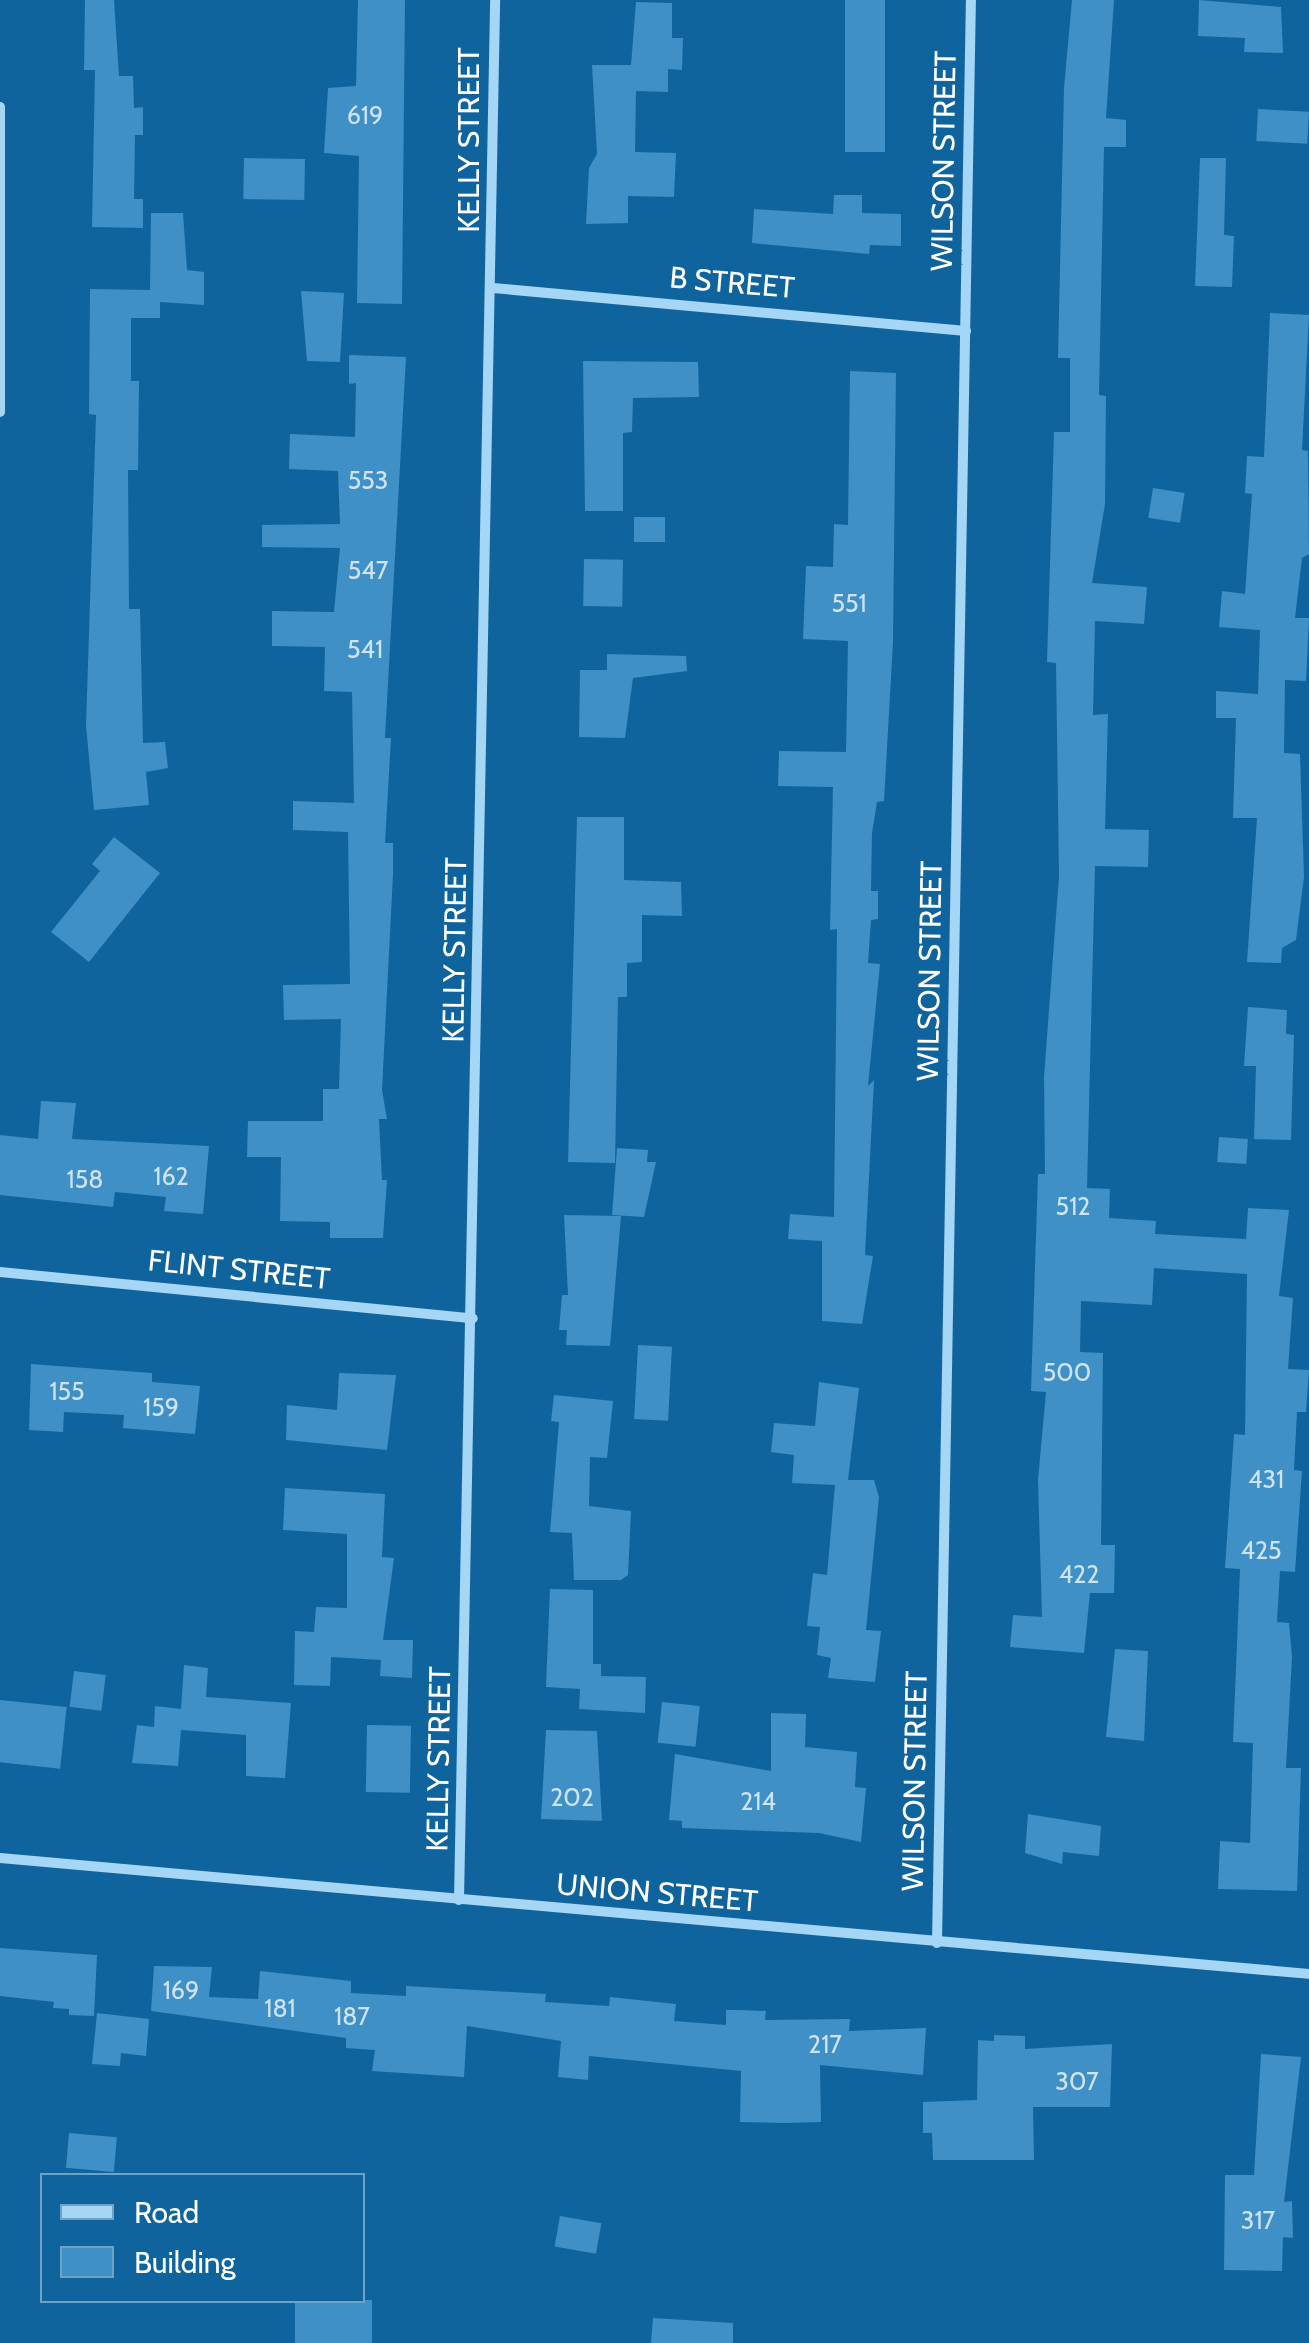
<!DOCTYPE html>
<style>
body{margin:0}
#map{position:relative;width:1309px;height:2343px;overflow:hidden;background:#10649d;font-family:Cabin,sans-serif}
div>[style]{position:absolute}
[style*='--x']{left:calc(var(--x)*1px);top:calc(var(--y)*1px);width:calc(var(--w)*1px);rotate:calc(var(--a)*1deg)}
.building>*{inset:0;background:#3e90c6;transform-origin:0 0}
.street>*{height:10px;margin:-5px;padding:0 5px;transform-origin:5px;border-radius:5px;background:#a5d6f5}
span{translate:-50% -50%;white-space:nowrap;text-align:center;line-height:1.15;-webkit-text-stroke:8px #10649d;paint-order:stroke}
.number-label{font-size:25px;color:#cfe3f1}
.number-label span{-webkit-text-stroke-width:0}
.street-label{font-size:30px;color:#fff}
.legend{position:absolute;left:40px;top:2173px;width:325px;height:130px;box-sizing:border-box;background:#10649d;border:2px solid #70a2c4;margin:0;padding:12px 18px;list-style:none;font-size:30px;color:#fff}
.legend li{display:flex;align-items:center;gap:20px;height:50px}
.legend b{width:50px;border:2px solid #70a2c4}
</style>
<div id="map">
<div class="building">
<div style="clip-path:polygon(85px 0,114px 0,119px 76px,133px 76px,134px 108px,143px 107px,143px 135px,135px 135px,134px 199px,143px 199px,143px 228px,92px 227px,95px 70px,84px 70px)"></div>
<div style="clip-path:polygon(358px 0,405px 0,402px 304px,357px 303px,359px 156px,324px 153px,328px 88px,356px 86px)"></div>
<div style="left:845px;top:0;width:40px;height:152px"></div>
<div style="clip-path:polygon(1072px 0,1114px 0,1106px 118px,1126px 120px,1126px 147px,1104px 147px,1099px 395px,1106px 396px,1105px 504px,1092px 583px,1147px 587px,1144px 624px,1095px 621px,1093px 715px,1108px 714px,1105px 829px,1149px 830px,1148px 867px,1095px 866px,1087px 1188px,1110px 1189px,1109px 1218px,1156px 1221px,1155px 1234px,1246px 1239px,1248px 1208px,1289px 1210px,1279px 1296px,1293px 1298px,1288px 1369px,1309px 1370px,1306px 1412px,1297px 1412px,1294px 1470px,1302px 1471px,1295px 1572px,1280px 1571px,1277px 1622px,1289px 1623px,1292px 1657px,1286px 1768px,1301px 1768px,1297px 1891px,1218px 1889px,1220px 1841px,1250px 1843px,1253px 1743px,1233px 1742px,1240px 1569px,1225px 1568px,1234px 1434px,1245px 1435px,1247px 1274px,1154px 1268px,1152px 1305px,1081px 1301px,1080px 1352px,1103px 1353px,1101px 1545px,1115px 1545px,1114px 1593px,1090px 1593px,1084px 1653px,1010px 1647px,1013px 1615px,1042px 1617px,1038px 1480px,1046px 1392px,1031px 1391px,1038px 1174px,1045px 1174px,1044px 1077px,1059px 876px,1056px 663px,1047px 662px,1054px 432px,1070px 432px,1070px 358px,1058px 358px,1064px 88px)"></div>
<div style="clip-path:polygon(1199px 0,1281px 7px,1283px 53px,1244px 52px,1245px 38px,1198px 36px)"></div>
<div style="clip-path:polygon(636px 2px,672px 3px,672px 38px,683px 38px,682px 70px,668px 69px,668px 92px,636px 91px,635px 152px,676px 153px,674px 197px,628px 196px,628px 223px,586px 224px,589px 168px,597px 154px,592px 65px,631px 65px)"></div>
<div style="left:1258px;top:109px;width:51px;height:32px;rotate:3deg"></div>
<div style="left:244px;top:158px;width:61px;height:41px;rotate:1deg"></div>
<div style="clip-path:polygon(1200px 158px,1226px 158px,1224px 235px,1234px 236px,1232px 287px,1195px 286px)"></div>
<div style="clip-path:polygon(834px 195px,862px 195px,862px 213px,901px 214px,901px 246px,870px 245px,869px 254px,752px 243px,754px 209px,833px 214px)"></div>
<div style="clip-path:polygon(151px 213px,183px 213px,187px 270px,204px 272px,204px 305px,160px 302px,160px 318px,131px 318px,131px 381px,139px 381px,138px 470px,128px 470px,129px 609px,140px 609px,143px 743px,165px 742px,168px 768px,146px 772px,149px 805px,94px 810px,86px 726px,96px 415px,89px 414px,90px 289px,150px 290px)"></div>
<div style="clip-path:polygon(301px 291px,344px 293px,340px 362px,307px 361px)"></div>
<div style="clip-path:polygon(1270px 313px,1309px 315px,1302px 450px,1308px 451px,1309px 554px,1302px 558px,1295px 618px,1309px 618px,1306px 681px,1285px 680px,1284px 753px,1300px 754px,1304px 877px,1296px 940px,1282px 948px,1281px 963px,1247px 962px,1257px 818px,1233px 818px,1236px 718px,1216px 718px,1216px 691px,1258px 694px,1260px 630px,1219px 627px,1222px 591px,1245px 594px,1252px 494px,1245px 493px,1247px 456px,1264px 457px)"></div>
<div style="clip-path:polygon(349px 355px,406px 357px,385px 738px,391px 738px,385px 843px,393px 843px,393px 874px,382px 1090px,387px 1119px,379px 1119px,382px 1180px,387px 1180px,383px 1238px,330px 1238px,330px 1222px,280px 1221px,281px 1157px,247px 1157px,248px 1121px,323px 1121px,323px 1089px,339px 1089px,341px 1019px,284px 1020px,283px 985px,350px 984px,348px 832px,293px 830px,293px 801px,354px 803px,352px 692px,324px 691px,325px 647px,272px 646px,272px 611px,334px 612px,340px 548px,262px 547px,262px 525px,340px 524px,338px 471px,289px 469px,290px 434px,355px 437px,356px 383px,349px 384px)"></div>
<div style="clip-path:polygon(583px 361px,698px 362px,699px 397px,633px 398px,632px 432px,623px 433px,623px 511px,585px 511px)"></div>
<div style="clip-path:polygon(850px 371px,896px 373px,893px 642px,884px 801px,877px 802px,872px 833px,871px 891px,878px 891px,878px 919px,871px 920px,868px 963px,880px 964px,868px 1086px,874px 1080px,865px 1255px,873px 1256px,862px 1324px,822px 1321px,822px 1241px,788px 1239px,790px 1214px,834px 1217px,837px 929px,830px 930px,833px 787px,778px 786px,779px 751px,846px 752px,848px 641px,803px 639px,806px 566px,833px 567px,834px 524px,848px 525px)"></div>
<div style="left:1153px;top:488px;width:32px;height:30px;rotate:9deg"></div>
<div style="left:634px;top:517px;width:31px;height:25px"></div>
<div style="left:584px;top:559px;width:39px;height:47px;rotate:1deg"></div>
<div style="clip-path:polygon(607px 654px,686px 656px,687px 671px,633px 678px,625px 738px,579px 737px,580px 670px,607px 670px)"></div>
<div style="clip-path:polygon(577px 817px,624px 817px,624px 880px,681px 882px,682px 916px,642px 915px,642px 962px,627px 963px,627px 997px,618px 997px,615px 1163px,568px 1162px)"></div>
<div style="clip-path:polygon(114px 837px,160px 873px,89px 962px,51px 932px,100px 871px,92px 864px)"></div>
<div style="clip-path:polygon(1248px 1007px,1287px 1010px,1286px 1034px,1294px 1035px,1291px 1140px,1254px 1139px,1256px 1066px,1244px 1066px)"></div>
<div style="clip-path:polygon(41px 1101px,76px 1103px,72px 1139px,209px 1146px,203px 1214px,164px 1211px,166px 1197px,115px 1192px,113px 1207px,0 1195px,0 1135px,38px 1139px)"></div>
<div style="left:1219px;top:1137px;width:29px;height:25px;rotate:4deg"></div>
<div style="clip-path:polygon(617px 1148px,648px 1150px,647px 1162px,656px 1162px,644px 1217px,612px 1215px)"></div>
<div style="clip-path:polygon(564px 1215px,621px 1216px,610px 1346px,566px 1345px,567px 1330px,559px 1330px,562px 1295px,568px 1295px)"></div>
<div style="left:638px;top:1345px;width:34px;height:74px;rotate:3deg"></div>
<div style="clip-path:polygon(31px 1364px,152px 1373px,152px 1382px,200px 1386px,195px 1434px,123px 1428px,124px 1415px,64px 1412px,63px 1432px,29px 1430px)"></div>
<div style="clip-path:polygon(339px 1373px,396px 1375px,387px 1450px,286px 1440px,287px 1405px,337px 1410px)"></div>
<div style="clip-path:polygon(819px 1382px,859px 1388px,848px 1480px,874px 1480px,879px 1497px,866px 1630px,881px 1631px,875px 1682px,828px 1678px,831px 1658px,817px 1655px,820px 1627px,807px 1626px,813px 1573px,827px 1575px,835px 1485px,792px 1483px,794px 1455px,771px 1452px,774px 1423px,815px 1426px)"></div>
<div style="clip-path:polygon(554px 1395px,613px 1401px,607px 1458px,590px 1457px,589px 1506px,631px 1511px,628px 1575px,621px 1580px,574px 1580px,572px 1533px,550px 1532px,559px 1422px,551px 1421px)"></div>
<div style="clip-path:polygon(285px 1488px,385px 1494px,382px 1557px,394px 1558px,383px 1640px,413px 1640px,412px 1678px,380px 1676px,381px 1660px,331px 1657px,330px 1686px,294px 1685px,295px 1631px,314px 1632px,316px 1607px,347px 1608px,347px 1534px,283px 1530px)"></div>
<div style="clip-path:polygon(550px 1589px,593px 1590px,593px 1664px,601px 1664px,601px 1676px,646px 1677px,645px 1713px,579px 1709px,580px 1689px,546px 1687px)"></div>
<div style="clip-path:polygon(1115px 1649px,1148px 1651px,1144px 1741px,1106px 1737px)"></div>
<div style="clip-path:polygon(184px 1665px,208px 1668px,206px 1697px,291px 1703px,285px 1778px,246px 1776px,246px 1735px,181px 1730px,178px 1766px,132px 1763px,137px 1725px,154px 1727px,155px 1706px,181px 1709px)"></div>
<div style="left:74px;top:1671px;width:32px;height:36px;rotate:7deg"></div>
<div style="left:0;top:1700px;width:67px;height:62px;rotate:6deg"></div>
<div style="left:662px;top:1702px;width:38px;height:41px;rotate:6deg"></div>
<div style="clip-path:polygon(771px 1713px,806px 1714px,805px 1747px,857px 1752px,855px 1787px,866px 1788px,861px 1842px,819px 1833px,682px 1828px,682px 1821px,669px 1820px,675px 1754px,771px 1771px)"></div>
<div style="left:367px;top:1725px;width:44px;height:67px;rotate:1deg"></div>
<div style="clip-path:polygon(546px 1730px,597px 1731px,602px 1821px,541px 1819px)"></div>
<div style="clip-path:polygon(1028px 1814px,1101px 1826px,1099px 1856px,1063px 1852px,1062px 1864px,1025px 1853px)"></div>
<div style="clip-path:polygon(0 1948px,97px 1955px,94px 2016px,69px 2015px,69px 2009px,53px 2008px,54px 2002px,0 1996px)"></div>
<div style="clip-path:polygon(154px 1966px,212px 1967px,209px 1997px,258px 1999px,260px 1971px,351px 1981px,351px 1993px,406px 1996px,406px 1986px,546px 1994px,545px 2002px,609px 2006px,610px 1997px,676px 2004px,674px 2021px,726px 2025px,726px 2010px,739px 2010px,766px 2011px,765px 2020px,850px 2019px,849px 2031px,926px 2028px,923px 2075px,820px 2065px,821px 2122px,785px 2123px,740px 2122px,741px 2071px,589px 2056px,588px 2080px,558px 2077px,561px 2041px,467px 2026px,464px 2077px,372px 2071px,375px 2050px,346px 2048px,346px 2038px,151px 2011px)"></div>
<div style="clip-path:polygon(97px 2013px,149px 2019px,146px 2056px,121px 2053px,120px 2066px,92px 2064px)"></div>
<div style="clip-path:polygon(994px 2035px,1025px 2036px,1025px 2049px,1112px 2044px,1110px 2107px,1033px 2107px,1034px 2160px,933px 2160px,932px 2133px,923px 2133px,923px 2102px,977px 2100px,978px 2040px,994px 2041px)"></div>
<div style="clip-path:polygon(1261px 2054px,1301px 2057px,1284px 2202px,1292px 2201px,1293px 2238px,1283px 2237px,1282px 2271px,1224px 2270px,1225px 2175px,1254px 2175px)"></div>
<div style="left:69px;top:2133px;width:48px;height:35px;rotate:5deg"></div>
<div style="left:560px;top:2216px;width:42px;height:31px;rotate:10deg"></div>
<div style="left:295px;top:2300px;width:77px;height:43px"></div>
<div style="clip-path:polygon(653px 2318px,733px 2323px,733px 2343px,651px 2343px)"></div>
</div>
<div class="street">
<div style="--x:0;--y:107;--w:305;--a:90"></div>
<div style="--x:493;--y:288;--w:475;--a:5.2"></div>
<div style="--x:0;--y:1272;--w:475;--a:5.6"></div>
<div style="--x:0;--y:1858;--w:1314;--a:5.06"></div>
<div style="--x:459;--y:1900;--w:1900;--a:-88.91"></div>
<div style="--x:937;--y:1943;--w:1943;--a:-89"></div>
</div>
<div class="number-label">
<span style="left:365px;top:115px">619</span>
<span style="left:368px;top:480px">553</span>
<span style="left:368px;top:570px">547</span>
<span style="left:849px;top:603px">551</span>
<span style="left:365px;top:649px">541</span>
<span style="left:171px;top:1176px">162</span>
<span style="left:85px;top:1179px">158</span>
<span style="left:1073px;top:1206px">512</span>
<span style="left:1067px;top:1372px">500</span>
<span style="left:67px;top:1391px">155</span>
<span style="left:161px;top:1407px">159</span>
<span style="left:1266px;top:1479px">431</span>
<span style="left:1261px;top:1550px">425</span>
<span style="left:1079px;top:1574px">422</span>
<span style="left:572px;top:1797px">202</span>
<span style="left:758px;top:1801px">214</span>
<span style="left:181px;top:1990px">169</span>
<span style="left:280px;top:2008px">181</span>
<span style="left:352px;top:2016px">187</span>
<span style="left:825px;top:2044px">217</span>
<span style="left:1077px;top:2081px">307</span>
<span style="left:1258px;top:2220px">317</span>
</div>
<div class="street-label">
<span style="left:469px;top:140px;rotate:-90deg">KELLY STREET</span>
<span style="left:944px;top:161px;rotate:-89deg">WILSON STREET</span>
<span style="left:732px;top:283px;rotate:5deg">B STREET</span>
<span style="left:455px;top:950px;rotate:-89deg">KELLY STREET</span>
<span style="left:930px;top:971px;rotate:-89deg">WILSON STREET</span>
<span style="left:239px;top:1270px;rotate:6deg">FLINT STREET</span>
<span style="left:439px;top:1759px;rotate:-89deg">KELLY STREET</span>
<span style="left:915px;top:1781px;rotate:-89deg">WILSON STREET</span>
<span style="left:657px;top:1893px;rotate:5deg">UNION STREET</span>
</div>
<ul class="legend">
<li><b style="height:12px;background:#a5d6f5"></b>Road</li>
<li><b style="height:28px;background:#3e90c6"></b>Building</li>
</ul>
</div>
